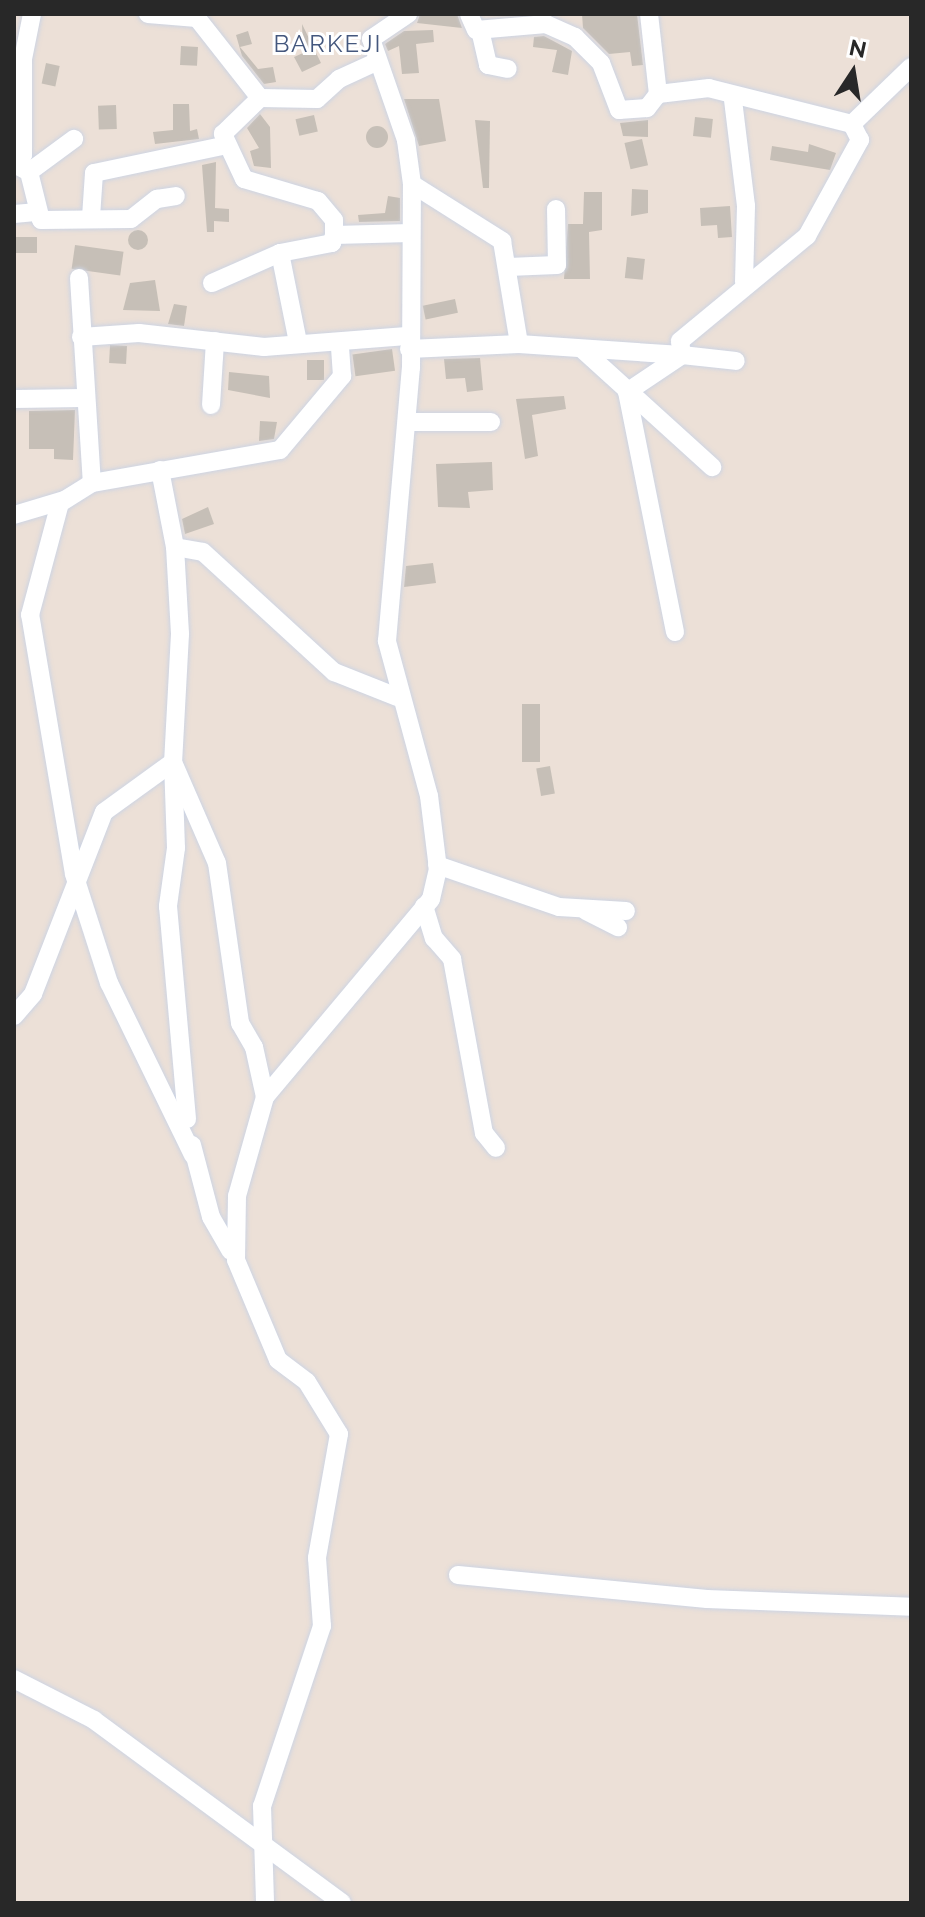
<!DOCTYPE html>
<style>
body{margin:0}
#map{position:relative;width:925px;height:1917px;overflow:hidden;background:#ece0d7;font-family:Raleway,sans-serif}
div>[style]{position:absolute}
[style*='--x']{left:calc(var(--x)*1px);top:calc(var(--y)*1px);width:calc(var(--w)*1px);rotate:calc(var(--a)*1deg)}
.building>*{inset:0;background:#c6bfb7;transform-origin:0 0}
.round{border-radius:50%}
.roads{filter:drop-shadow(0 0 2px #cdd4e3) drop-shadow(0 0 2px #cdd4e3)}
.street>*{height:18px;margin:-9px;padding:0 9px;transform-origin:9px;border-radius:9px;background:#fff}
span{translate:-50% -50%;white-space:nowrap;text-align:center;line-height:1.15;-webkit-text-stroke:6px #fff;paint-order:stroke}
.quarter-label{font-size:24px;color:#44577d;letter-spacing:2px}
.frame{position:absolute;inset:0;border:16px solid #282828;pointer-events:none}
.north{position:absolute;left:813px;top:32px;width:80px;height:80px;-webkit-text-stroke:6px #fff;paint-order:stroke;rotate:12deg;font-size:22px;font-weight:700;line-height:32px;text-align:center;color:#282828}
.north::after{content:'';display:block;margin:auto;width:28px;height:36px;background:#282828;clip-path:polygon(50% 0,100% 100%,50% 72%,0 100%)}
</style>
<div id="map">
<div class="building">
<div style="clip-path:polygon(420px 14px,457px 14px,462px 28px,417px 23px)"></div>
<div style="clip-path:polygon(582px 14px,637px 14px,643px 65px,632px 66px,630px 52px,609px 54px,583px 28px)"></div>
<div style="clip-path:polygon(302px 24px,321px 63px,302px 72px,294px 57px,303px 53px)"></div>
<div style="clip-path:polygon(433px 30px,434px 42px,416px 44px,419px 73px,402px 74px,399px 46px,388px 51px,385px 44px,404px 31px)"></div>
<div style="clip-path:polygon(248px 31px,252px 44px,240px 47px,258px 69px,273px 67px,276px 82px,264px 84px,242px 56px,236px 35px)"></div>
<div style="clip-path:polygon(544px 36px,572px 51px,568px 75px,552px 72px,557px 50px,533px 47px,534px 37px)"></div>
<div style="left:181px;top:46px;width:17px;height:19px;rotate:3deg"></div>
<div style="left:46px;top:63px;width:14px;height:21px;rotate:12deg"></div>
<div style="clip-path:polygon(404px 99px,439px 99px,446px 141px,419px 146px)"></div>
<div style="clip-path:polygon(173px 104px,189px 104px,190px 131px,197px 129px,199px 139px,155px 144px,153px 132px,173px 130px)"></div>
<div style="left:116px;top:105px;width:24px;height:18px;rotate:88deg"></div>
<div style="clip-path:polygon(260px 114px,270px 127px,271px 168px,254px 166px,250px 151px,259px 148px,247px 128px)"></div>
<div style="left:314px;top:115px;width:17px;height:19px;rotate:77deg"></div>
<div style="left:695px;top:117px;width:18px;height:19px;rotate:6deg"></div>
<div style="clip-path:polygon(475px 120px,490px 121px,489px 188px,483px 188px)"></div>
<div style="clip-path:polygon(648px 120px,648px 137px,623px 136px,620px 123px)"></div>
<div class="round" style="left:366px;top:126px;width:22px;height:22px"></div>
<div style="left:642px;top:139px;width:27px;height:18px;rotate:77deg"></div>
<div style="clip-path:polygon(809px 144px,836px 153px,830px 170px,770px 160px,772px 146px,808px 152px)"></div>
<div style="clip-path:polygon(216px 162px,215px 208px,229px 209px,229px 222px,214px 221px,214px 232px,207px 232px,202px 165px)"></div>
<div style="clip-path:polygon(632px 189px,648px 190px,648px 213px,631px 216px)"></div>
<div style="clip-path:polygon(584px 192px,602px 192px,602px 230px,589px 232px,590px 279px,564px 279px,568px 224px,583px 224px)"></div>
<div style="clip-path:polygon(388px 196px,400px 198px,400px 221px,359px 222px,358px 215px,385px 213px)"></div>
<div style="clip-path:polygon(730px 206px,732px 237px,718px 238px,717px 225px,701px 226px,700px 208px)"></div>
<div class="round" style="left:128px;top:230px;width:20px;height:20px"></div>
<div style="left:14px;top:237px;width:23px;height:16px"></div>
<div style="left:75px;top:245px;width:49px;height:24px;rotate:8deg"></div>
<div style="left:627px;top:257px;width:18px;height:21px;rotate:6deg"></div>
<div style="clip-path:polygon(155px 280px,160px 311px,123px 310px,130px 283px)"></div>
<div style="left:455px;top:299px;width:14px;height:33px;rotate:78deg"></div>
<div style="clip-path:polygon(174px 304px,187px 306px,184px 326px,168px 324px)"></div>
<div style="left:127px;top:346px;width:18px;height:17px;rotate:93deg"></div>
<div style="left:392px;top:349px;width:22px;height:40px;rotate:82deg"></div>
<div style="clip-path:polygon(480px 358px,483px 390px,467px 392px,465px 378px,446px 379px,444px 359px)"></div>
<div style="left:307px;top:360px;width:17px;height:20px"></div>
<div style="clip-path:polygon(229px 372px,269px 376px,270px 398px,228px 390px)"></div>
<div style="clip-path:polygon(564px 396px,566px 409px,532px 415px,538px 456px,525px 459px,516px 399px)"></div>
<div style="clip-path:polygon(29px 411px,75px 410px,73px 460px,54px 459px,54px 449px,29px 449px)"></div>
<div style="clip-path:polygon(260px 421px,277px 422px,274px 439px,259px 441px)"></div>
<div style="clip-path:polygon(492px 462px,493px 490px,468px 492px,470px 508px,438px 507px,436px 464px)"></div>
<div style="clip-path:polygon(208px 507px,214px 524px,185px 534px,182px 519px)"></div>
<div style="clip-path:polygon(433px 563px,436px 583px,404px 587px,406px 566px)"></div>
<div style="left:522px;top:704px;width:18px;height:58px"></div>
<div style="left:550px;top:766px;width:28px;height:14px;rotate:80deg"></div>
</div>
<div class="roads">
<div class="street">
<div style="--x:32;--y:14;--w:46;--a:101.3"></div>
<div style="--x:23;--y:59;--w:96;--a:90"></div>
<div style="--x:23;--y:155;--w:12;--a:125"></div>
<div style="--x:16;--y:165;--w:15;--a:28"></div>
<div style="--x:29;--y:172;--w:49;--a:76"></div>
<div style="--x:41;--y:220;--w:90;--a:-0.6"></div>
<div style="--x:131;--y:219;--w:33;--a:-38"></div>
<div style="--x:157;--y:199;--w:19;--a:-9"></div>
<div style="--x:148;--y:14;--w:49;--a:4.7"></div>
<div style="--x:197;--y:18;--w:102;--a:51.8"></div>
<div style="--x:649;--y:14;--w:81;--a:83.6"></div>
<div style="--x:480;--y:30;--w:36;--a:77"></div>
<div style="--x:488;--y:65;--w:20;--a:11"></div>
<div style="--x:733;--y:100;--w:107;--a:83"></div>
<div style="--x:746;--y:206;--w:76;--a:91.5"></div>
<div style="--x:852;--y:124;--w:82;--a:-44"></div>
<div style="--x:29;--y:172;--w:56;--a:-36.3"></div>
<div style="--x:412;--y:184;--w:107;--a:32.3"></div>
<div style="--x:502;--y:241;--w:104;--a:80.6"></div>
<div style="--x:14;--y:214;--w:24;--a:-5"></div>
<div style="--x:91;--y:217;--w:44;--a:-86.1"></div>
<div style="--x:94;--y:173;--w:136;--a:-11.9"></div>
<div style="--x:334;--y:235;--w:15;--a:-90"></div>
<div style="--x:334;--y:220;--w:25;--a:-130"></div>
<div style="--x:318;--y:201;--w:77;--a:-163.4"></div>
<div style="--x:244;--y:179;--w:50;--a:-115"></div>
<div style="--x:223;--y:134;--w:52;--a:-44.2"></div>
<div style="--x:260;--y:98;--w:57;--a:1"></div>
<div style="--x:317;--y:99;--w:30;--a:-42"></div>
<div style="--x:339;--y:79;--w:41;--a:-24.7"></div>
<div style="--x:280;--y:253;--w:91;--a:78.6"></div>
<div style="--x:508;--y:267;--w:49;--a:-2.3"></div>
<div style="--x:557;--y:265;--w:56;--a:-91"></div>
<div style="--x:79;--y:278;--w:205;--a:86.4"></div>
<div style="--x:212;--y:283;--w:74;--a:-23.8"></div>
<div style="--x:280;--y:253;--w:53;--a:-10.9"></div>
<div style="--x:332;--y:243;--w:8;--a:-76"></div>
<div style="--x:334;--y:235;--w:77;--a:-1.5"></div>
<div style="--x:81;--y:337;--w:58;--a:-3.9"></div>
<div style="--x:139;--y:333;--w:126;--a:6.4"></div>
<div style="--x:264;--y:347;--w:143;--a:-4.4"></div>
<div style="--x:409;--y:349;--w:110;--a:-2.6"></div>
<div style="--x:519;--y:344;--w:163;--a:3.9"></div>
<div style="--x:682;--y:355;--w:14;--a:-98"></div>
<div style="--x:680;--y:341;--w:165;--a:-39.6"></div>
<div style="--x:807;--y:236;--w:110;--a:-61.1"></div>
<div style="--x:860;--y:140;--w:18;--a:-117"></div>
<div style="--x:852;--y:124;--w:147;--a:-165.9"></div>
<div style="--x:709;--y:88;--w:51;--a:173.3"></div>
<div style="--x:658;--y:94;--w:18;--a:128"></div>
<div style="--x:647;--y:108;--w:28;--a:176"></div>
<div style="--x:619;--y:110;--w:50;--a:-111"></div>
<div style="--x:601;--y:63;--w:37;--a:-135"></div>
<div style="--x:575;--y:37;--w:32;--a:-156"></div>
<div style="--x:546;--y:24;--w:70;--a:175.1"></div>
<div style="--x:476;--y:30;--w:17;--a:-114"></div>
<div style="--x:582;--y:349;--w:176;--a:42.2"></div>
<div style="--x:14;--y:399;--w:69;--a:-0.8"></div>
<div style="--x:211;--y:405;--w:64;--a:-86.4"></div>
<div style="--x:407;--y:422;--w:84;--a:0"></div>
<div style="--x:160;--y:470;--w:78;--a:79"></div>
<div style="--x:175;--y:547;--w:87;--a:86.7"></div>
<div style="--x:180;--y:634;--w:128;--a:93.1"></div>
<div style="--x:173;--y:762;--w:110;--a:66.5"></div>
<div style="--x:217;--y:863;--w:162;--a:81.8"></div>
<div style="--x:240;--y:1023;--w:28;--a:60"></div>
<div style="--x:254;--y:1047;--w:51;--a:77.6"></div>
<div style="--x:265;--y:1097;--w:103;--a:105.8"></div>
<div style="--x:237;--y:1196;--w:64;--a:90.9"></div>
<div style="--x:236;--y:1260;--w:108;--a:67.2"></div>
<div style="--x:278;--y:1360;--w:36;--a:37"></div>
<div style="--x:307;--y:1382;--w:61;--a:58.4"></div>
<div style="--x:339;--y:1434;--w:126;--a:100.1"></div>
<div style="--x:317;--y:1558;--w:68;--a:85.8"></div>
<div style="--x:322;--y:1626;--w:190;--a:108.4"></div>
<div style="--x:262;--y:1806;--w:97;--a:88.2"></div>
<div style="--x:14;--y:515;--w:52;--a:-16.7"></div>
<div style="--x:175;--y:547;--w:28;--a:10"></div>
<div style="--x:203;--y:552;--w:178;--a:42.5"></div>
<div style="--x:334;--y:672;--w:68;--a:21.6"></div>
<div style="--x:675;--y:632;--w:245;--a:-101.3"></div>
<div style="--x:627;--y:392;--w:66;--a:-33.9"></div>
<div style="--x:682;--y:355;--w:54;--a:6.3"></div>
<div style="--x:437;--y:865;--w:129;--a:19"></div>
<div style="--x:559;--y:907;--w:67;--a:3.4"></div>
<div style="--x:424;--y:906;--w:34;--a:73"></div>
<div style="--x:434;--y:938;--w:28;--a:49"></div>
<div style="--x:452;--y:959;--w:177;--a:79.6"></div>
<div style="--x:484;--y:1133;--w:19;--a:51"></div>
<div style="--x:586;--y:911;--w:36;--a:27"></div>
<div style="--x:14;--y:1016;--w:29;--a:-49"></div>
<div style="--x:33;--y:994;--w:195;--a:-68.7"></div>
<div style="--x:104;--y:812;--w:85;--a:-35.9"></div>
<div style="--x:173;--y:762;--w:86;--a:88"></div>
<div style="--x:176;--y:848;--w:59;--a:97.9"></div>
<div style="--x:168;--y:906;--w:214;--a:84.9"></div>
<div style="--x:265;--y:1097;--w:258;--a:-50"></div>
<div style="--x:431;--y:899;--w:31;--a:-77"></div>
<div style="--x:438;--y:869;--w:74;--a:-97"></div>
<div style="--x:429;--y:796;--w:161;--a:-105.2"></div>
<div style="--x:387;--y:641;--w:274;--a:-85"></div>
<div style="--x:411;--y:368;--w:184;--a:-89.7"></div>
<div style="--x:412;--y:184;--w:44;--a:-97.8"></div>
<div style="--x:406;--y:140;--w:107;--a:-109.1"></div>
<div style="--x:371;--y:39;--w:45;--a:-34"></div>
<div style="--x:192;--y:1145;--w:74;--a:75.2"></div>
<div style="--x:211;--y:1217;--w:39;--a:60"></div>
<div style="--x:193;--y:1155;--w:191;--a:-116"></div>
<div style="--x:109;--y:983;--w:114;--a:-107.8"></div>
<div style="--x:74;--y:874;--w:263;--a:-99.6"></div>
<div style="--x:30;--y:615;--w:116;--a:-75"></div>
<div style="--x:60;--y:503;--w:38;--a:-32"></div>
<div style="--x:92;--y:483;--w:191;--a:-10"></div>
<div style="--x:280;--y:450;--w:97;--a:-50"></div>
<div style="--x:342;--y:376;--w:29;--a:-94"></div>
<div style="--x:458;--y:1575;--w:250;--a:5.5"></div>
<div style="--x:707;--y:1599;--w:204;--a:2.2"></div>
<div style="--x:14;--y:1679;--w:90;--a:27.1"></div>
<div style="--x:94;--y:1720;--w:308;--a:36.4"></div>
</div>
</div>
<div class="quarter-label">
<span style="left:328px;top:44px">BARKEJI</span>
</div>
<div class="frame"></div>
<div class="north">N</div>
</div>
